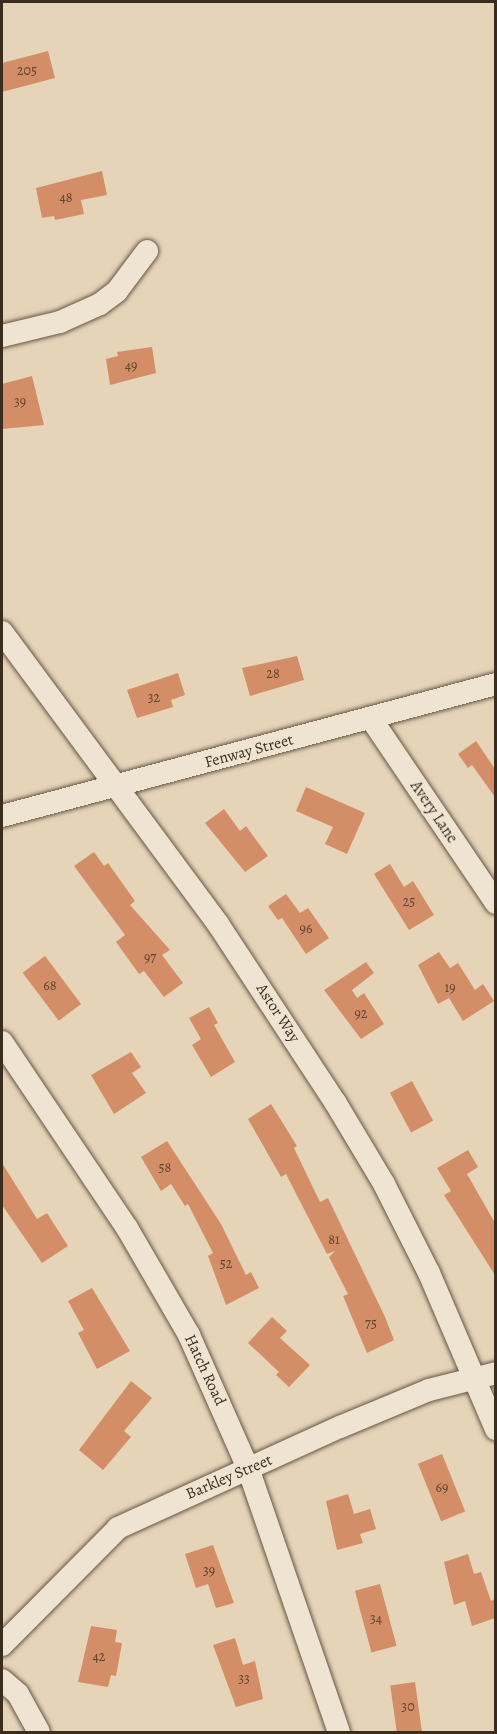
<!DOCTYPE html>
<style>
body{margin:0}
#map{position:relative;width:497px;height:1734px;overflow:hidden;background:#e6d4b8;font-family:Alegreya,serif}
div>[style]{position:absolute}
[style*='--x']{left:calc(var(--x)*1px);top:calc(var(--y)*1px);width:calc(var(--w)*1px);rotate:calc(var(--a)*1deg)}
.building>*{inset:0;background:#d38e68;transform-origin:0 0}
.roads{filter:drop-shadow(0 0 2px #655744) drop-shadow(0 0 2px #655744)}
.minor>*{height:22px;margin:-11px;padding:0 11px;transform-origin:11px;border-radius:11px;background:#efe3d1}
span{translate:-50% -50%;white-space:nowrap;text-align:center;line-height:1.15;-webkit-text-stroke:4.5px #efe3d1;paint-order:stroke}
.number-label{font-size:14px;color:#604530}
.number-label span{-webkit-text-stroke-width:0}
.street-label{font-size:16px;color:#3a2d1e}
.frame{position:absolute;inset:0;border:3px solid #3a2d1e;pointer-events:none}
</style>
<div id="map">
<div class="building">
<div style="clip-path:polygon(48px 51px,55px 78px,2px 92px,2px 63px)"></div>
<div style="clip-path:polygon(102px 171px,107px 195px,81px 200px,84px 214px,55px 220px,54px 216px,42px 218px,36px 188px)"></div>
<div style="clip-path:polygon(152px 347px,156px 373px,110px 385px,106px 359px,118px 356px,117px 352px)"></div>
<div style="clip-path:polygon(32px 376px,44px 425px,2px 429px,2px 384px)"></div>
<div style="clip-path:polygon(297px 656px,304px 680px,250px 696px,242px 668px)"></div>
<div style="clip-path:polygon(178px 673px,185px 695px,171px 700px,173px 707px,137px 718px,127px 690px)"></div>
<div style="clip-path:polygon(476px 741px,495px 769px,495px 797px,472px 765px,468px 768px,458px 754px)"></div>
<div style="clip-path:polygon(306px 787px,365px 813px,347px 854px,325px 844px,333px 827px,296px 811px)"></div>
<div style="clip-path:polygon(224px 809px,240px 831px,246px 826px,268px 856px,245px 872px,205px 823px)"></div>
<div style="clip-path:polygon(94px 852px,104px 866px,108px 863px,135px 901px,130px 905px,170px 950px,162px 955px,183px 983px,164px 997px,144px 971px,139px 974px,116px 942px,125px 935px,74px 866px)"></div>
<div style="clip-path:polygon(390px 864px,404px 887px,413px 881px,434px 915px,409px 930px,374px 874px)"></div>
<div style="clip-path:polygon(286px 894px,300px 913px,308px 908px,329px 938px,306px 954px,282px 918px,278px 920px,268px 906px)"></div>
<div style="clip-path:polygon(439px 952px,450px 968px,458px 963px,475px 990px,483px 984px,494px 1001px,463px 1021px,449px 998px,438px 1004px,418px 965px)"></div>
<div style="left:45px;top:956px;width:60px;height:28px;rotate:53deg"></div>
<div style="clip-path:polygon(366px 962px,374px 973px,352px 990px,357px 998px,364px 993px,384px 1024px,361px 1039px,324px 990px)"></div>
<div style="clip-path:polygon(209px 1007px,218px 1023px,214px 1025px,235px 1062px,211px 1077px,192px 1045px,201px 1039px,189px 1018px)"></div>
<div style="clip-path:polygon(131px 1052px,141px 1067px,132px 1073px,146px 1093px,114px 1114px,91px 1075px)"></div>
<div style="left:412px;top:1081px;width:45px;height:25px;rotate:62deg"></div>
<div style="clip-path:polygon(271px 1104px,297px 1146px,294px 1148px,320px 1202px,328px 1198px,385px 1317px,394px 1340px,367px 1353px,343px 1296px,348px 1294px,329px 1257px,335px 1251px,327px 1254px,286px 1174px,281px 1177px,248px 1119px)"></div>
<div style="clip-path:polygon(167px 1141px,221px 1224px,246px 1275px,251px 1272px,259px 1288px,226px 1305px,208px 1256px,213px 1253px,188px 1204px,185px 1206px,171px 1184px,161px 1191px,141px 1157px)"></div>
<div style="clip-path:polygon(468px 1150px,478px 1167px,467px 1174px,495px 1223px,495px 1275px,444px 1195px,451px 1191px,437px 1168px)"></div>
<div style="clip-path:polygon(2px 1163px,37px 1219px,47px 1213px,68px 1246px,42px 1263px,2px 1205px)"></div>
<div style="clip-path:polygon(92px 1288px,130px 1351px,97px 1369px,78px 1333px,84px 1330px,68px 1301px)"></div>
<div style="clip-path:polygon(272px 1317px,287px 1331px,280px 1338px,310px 1365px,289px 1387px,276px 1375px,279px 1372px,248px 1343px)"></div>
<div style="clip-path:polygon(131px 1381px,152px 1398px,124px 1431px,131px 1437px,103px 1470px,79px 1450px)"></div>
<div style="left:442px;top:1454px;width:62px;height:26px;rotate:68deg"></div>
<div style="clip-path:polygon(348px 1494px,354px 1514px,370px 1509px,376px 1529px,360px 1534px,363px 1543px,337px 1550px,326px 1501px)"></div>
<div style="clip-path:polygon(213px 1545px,234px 1603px,216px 1608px,208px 1584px,196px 1588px,185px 1554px)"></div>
<div style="clip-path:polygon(468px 1554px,474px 1574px,481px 1572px,491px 1601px,495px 1599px,495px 1618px,472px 1626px,465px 1601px,454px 1605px,444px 1562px)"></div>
<div style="left:380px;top:1584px;width:64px;height:26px;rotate:75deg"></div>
<div style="clip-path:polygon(91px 1626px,117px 1630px,115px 1642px,122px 1643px,116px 1676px,111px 1675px,108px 1687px,78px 1682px)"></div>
<div style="clip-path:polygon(235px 1638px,243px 1665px,255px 1661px,263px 1699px,236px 1707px,213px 1645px)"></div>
<div style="left:415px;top:1682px;width:50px;height:25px;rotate:82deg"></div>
</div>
<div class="roads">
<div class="minor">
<div style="--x:2;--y:336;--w:60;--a:-13.6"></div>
<div style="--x:60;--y:322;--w:44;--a:-24.2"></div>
<div style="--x:100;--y:304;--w:21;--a:-37"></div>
<div style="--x:117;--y:291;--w:50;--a:-53.1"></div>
<div style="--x:2;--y:632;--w:363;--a:53.5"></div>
<div style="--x:218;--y:924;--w:213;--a:56.7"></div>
<div style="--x:335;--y:1102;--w:96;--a:59.1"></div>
<div style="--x:384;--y:1184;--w:100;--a:63.2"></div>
<div style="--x:429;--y:1273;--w:170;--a:66.8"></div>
<div style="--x:372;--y:720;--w:221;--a:55.9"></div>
<div style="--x:2;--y:816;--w:511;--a:-14.96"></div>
<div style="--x:2;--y:1042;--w:224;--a:56.1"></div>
<div style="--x:127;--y:1228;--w:124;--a:59.9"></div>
<div style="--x:189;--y:1335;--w:145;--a:66.1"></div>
<div style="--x:248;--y:1468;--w:279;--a:71"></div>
<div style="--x:2;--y:1645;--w:165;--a:-45.2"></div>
<div style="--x:118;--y:1528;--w:244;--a:-24.5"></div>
<div style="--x:340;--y:1427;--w:96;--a:-22.6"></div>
<div style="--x:429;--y:1390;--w:69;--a:-14.2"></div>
<div style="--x:2;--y:1680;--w:21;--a:41"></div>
<div style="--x:18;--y:1694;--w:43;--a:61.1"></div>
</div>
</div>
<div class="number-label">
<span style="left:27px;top:71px">205</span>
<span style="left:66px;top:198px">48</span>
<span style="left:131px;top:366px">49</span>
<span style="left:20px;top:402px">39</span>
<span style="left:273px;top:674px">28</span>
<span style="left:154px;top:698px">32</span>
<span style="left:409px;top:902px">25</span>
<span style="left:306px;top:929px">96</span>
<span style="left:150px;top:958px">97</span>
<span style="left:50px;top:986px">68</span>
<span style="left:450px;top:988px">19</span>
<span style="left:361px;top:1014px">92</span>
<span style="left:165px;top:1168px">58</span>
<span style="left:334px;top:1240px">81</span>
<span style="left:226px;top:1264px">52</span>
<span style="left:371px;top:1324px">75</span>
<span style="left:442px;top:1488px">69</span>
<span style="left:209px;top:1571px">39</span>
<span style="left:376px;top:1619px">34</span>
<span style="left:99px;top:1657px">42</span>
<span style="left:244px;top:1679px">33</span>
<span style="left:408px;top:1707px">30</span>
</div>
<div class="street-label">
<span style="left:249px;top:751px;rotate:-15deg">Fenway Street</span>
<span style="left:434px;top:812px;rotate:56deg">Avery Lane</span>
<span style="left:278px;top:1013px;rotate:57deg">Astor Way</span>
<span style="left:205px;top:1370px;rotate:65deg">Hatch Road</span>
<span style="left:229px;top:1477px;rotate:-23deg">Barkley Street</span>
</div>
<div class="frame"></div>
</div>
